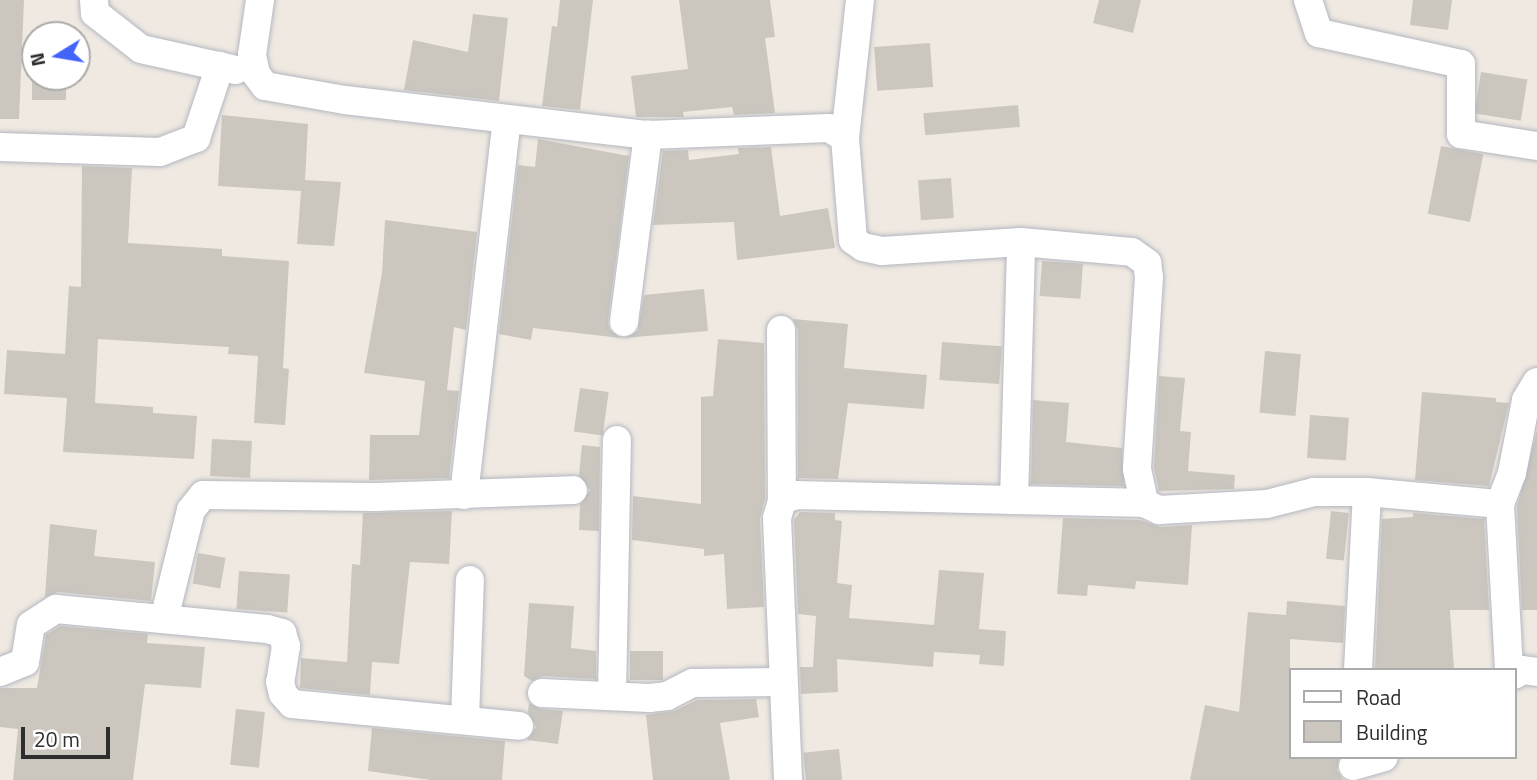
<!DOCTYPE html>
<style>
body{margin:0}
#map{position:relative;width:1537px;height:780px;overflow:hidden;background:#efe9e1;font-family:"Titillium Web",sans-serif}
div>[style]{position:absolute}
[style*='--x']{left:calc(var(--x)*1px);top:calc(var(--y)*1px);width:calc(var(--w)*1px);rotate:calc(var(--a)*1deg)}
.building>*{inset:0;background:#cbc7bf;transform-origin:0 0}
.roads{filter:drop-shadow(0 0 2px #b4b7c1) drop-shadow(0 0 2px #b4b7c1)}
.street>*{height:28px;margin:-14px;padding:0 14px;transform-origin:14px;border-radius:14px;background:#fff}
span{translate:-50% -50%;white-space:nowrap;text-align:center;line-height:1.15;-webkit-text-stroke:5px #fff;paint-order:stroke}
.legend{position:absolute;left:1289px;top:668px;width:228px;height:91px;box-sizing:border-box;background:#fff;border:2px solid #ababab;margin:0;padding:9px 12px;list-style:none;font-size:21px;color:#2e2e2e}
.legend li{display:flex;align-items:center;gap:14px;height:35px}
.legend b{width:35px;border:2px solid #ababab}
.north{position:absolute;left:21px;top:21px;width:70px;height:70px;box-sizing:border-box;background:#fff;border:2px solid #ababab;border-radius:50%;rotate:259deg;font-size:19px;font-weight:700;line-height:28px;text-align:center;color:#2e2e2e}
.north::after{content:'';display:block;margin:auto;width:24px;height:32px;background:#4264fb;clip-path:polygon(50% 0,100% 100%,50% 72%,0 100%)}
.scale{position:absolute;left:21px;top:727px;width:89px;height:32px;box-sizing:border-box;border:4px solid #2e2e2e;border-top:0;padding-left:9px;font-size:21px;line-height:24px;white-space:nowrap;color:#2e2e2e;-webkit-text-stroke:5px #fff;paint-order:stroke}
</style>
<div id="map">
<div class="building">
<div style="clip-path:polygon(0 0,24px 0,19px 119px,0 119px)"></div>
<div style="clip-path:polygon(560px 0,593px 0,580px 110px,542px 106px,552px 26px,557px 27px)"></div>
<div style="clip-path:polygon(679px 0,770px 0,775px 37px,765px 38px,775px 113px,734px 115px,732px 107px,683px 112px,684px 117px,636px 117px,631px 76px,688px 69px)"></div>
<div style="clip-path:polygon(1099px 0,1141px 0,1133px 33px,1093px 23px)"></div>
<div style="clip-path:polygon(1413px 0,1452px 0,1448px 30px,1410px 25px)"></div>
<div style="clip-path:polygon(473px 14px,508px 18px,499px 101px,404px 90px,413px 40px,468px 52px)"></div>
<div style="left:930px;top:43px;width:44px;height:56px;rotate:86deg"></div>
<div style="left:1481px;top:72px;width:47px;height:42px;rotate:9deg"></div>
<div style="left:32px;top:77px;width:34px;height:23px"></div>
<div style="left:1018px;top:105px;width:22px;height:95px;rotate:85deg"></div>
<div style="clip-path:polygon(222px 115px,308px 124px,305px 180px,341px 182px,334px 246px,297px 244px,301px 191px,218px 186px)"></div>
<div style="clip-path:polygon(538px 139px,629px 156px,608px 320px,609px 329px,621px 338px,533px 328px,531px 340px,499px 334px,518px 165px,535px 167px)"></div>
<div style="left:1441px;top:146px;width:43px;height:69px;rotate:11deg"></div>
<div style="clip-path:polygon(771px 147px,780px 216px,828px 208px,835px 248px,737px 260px,734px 222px,653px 225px,663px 151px,688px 150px,689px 160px,739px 154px,738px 148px)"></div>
<div style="clip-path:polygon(82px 166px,132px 168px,128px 243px,222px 249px,222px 256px,289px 261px,283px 368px,289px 369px,285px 425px,254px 423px,258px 356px,228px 354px,229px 347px,98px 339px,95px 403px,153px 407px,153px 413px,197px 416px,194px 459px,63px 452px,67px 398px,4px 394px,7px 350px,65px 354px,69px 286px,81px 287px)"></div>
<div style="left:951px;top:178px;width:40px;height:33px;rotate:86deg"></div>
<div style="clip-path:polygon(385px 220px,477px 232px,466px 330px,454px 327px,447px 390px,459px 391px,449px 478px,369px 480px,370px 435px,419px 435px,425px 381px,364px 373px,382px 273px)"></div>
<div style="left:1042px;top:261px;width:41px;height:35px;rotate:4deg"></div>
<div style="clip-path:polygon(704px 289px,708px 331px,623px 338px,638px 331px,644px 295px)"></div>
<div style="clip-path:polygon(793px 319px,848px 324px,844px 368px,927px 375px,924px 409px,848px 403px,838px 479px,798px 478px,798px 330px)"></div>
<div style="clip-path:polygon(718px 339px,764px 343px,765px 498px,760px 519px,764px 607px,727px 609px,724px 554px,704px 556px,704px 549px,632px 540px,633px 496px,701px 504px,701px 397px,713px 396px)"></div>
<div style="left:942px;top:342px;width:60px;height:38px;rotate:4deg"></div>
<div style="left:1265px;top:351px;width:36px;height:62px;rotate:5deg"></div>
<div style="clip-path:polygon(1159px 376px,1185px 378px,1180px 431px,1191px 432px,1188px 471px,1235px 475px,1234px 489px,1159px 491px,1154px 468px)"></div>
<div style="left:580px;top:388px;width:29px;height:44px;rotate:8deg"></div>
<div style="clip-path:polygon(1422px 392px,1496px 398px,1496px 402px,1509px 403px,1489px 486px,1415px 480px)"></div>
<div style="clip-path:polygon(1033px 400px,1069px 403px,1066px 442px,1122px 448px,1124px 486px,1031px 484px)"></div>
<div style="left:1310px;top:415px;width:39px;height:43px;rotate:4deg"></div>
<div style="clip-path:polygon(1537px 431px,1537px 610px,1522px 610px,1517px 507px)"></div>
<div style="left:212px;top:439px;width:40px;height:37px;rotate:3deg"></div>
<div style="clip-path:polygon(582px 445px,600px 447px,599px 531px,579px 530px,580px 505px,590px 490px,579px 475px)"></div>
<div style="clip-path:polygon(452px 511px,449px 564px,410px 562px,399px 664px,372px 662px,370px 695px,300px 688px,301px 658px,347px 662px,352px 564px,360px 565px,363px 513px)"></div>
<div style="left:1331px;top:511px;width:18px;height:48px;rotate:6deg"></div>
<div style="clip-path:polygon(800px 512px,835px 513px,835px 520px,842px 521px,837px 583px,852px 585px,849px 618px,934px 625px,939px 570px,984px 573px,979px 629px,1006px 631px,1004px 666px,979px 664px,980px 655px,934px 652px,933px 667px,837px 659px,838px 692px,801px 694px,800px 667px,813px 667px,816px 616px,798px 614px,794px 520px)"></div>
<div style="clip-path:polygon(1413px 513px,1484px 519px,1489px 610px,1450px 610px,1454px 670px,1375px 670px,1382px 519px,1413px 517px)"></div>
<div style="clip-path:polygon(1063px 518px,1140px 520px,1160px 527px,1192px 525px,1188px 585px,1136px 581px,1135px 589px,1088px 585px,1087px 596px,1057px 594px)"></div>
<div style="clip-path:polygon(50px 524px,97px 530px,94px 556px,155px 562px,151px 601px,58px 592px,45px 597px)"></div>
<div style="left:198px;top:553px;width:28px;height:31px;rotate:10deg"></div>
<div style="left:239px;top:571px;width:51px;height:38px;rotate:4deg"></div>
<div style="clip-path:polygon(1287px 601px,1345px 606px,1343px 643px,1290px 639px,1290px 757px,1339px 757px,1337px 770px,1343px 780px,1190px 780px,1205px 705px,1239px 712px,1248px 612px,1286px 615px)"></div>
<div style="clip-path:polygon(529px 603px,574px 606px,571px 648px,596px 651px,596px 679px,543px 676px,532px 681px,524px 676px)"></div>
<div style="clip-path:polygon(60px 626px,148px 634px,147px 643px,205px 647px,201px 688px,145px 684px,133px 780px,13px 780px,18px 729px,0 727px,0 688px,37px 688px,46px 635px)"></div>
<div style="left:630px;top:651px;width:33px;height:29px"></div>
<div style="clip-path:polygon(756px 699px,759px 717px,720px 723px,730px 780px,653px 780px,646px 715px,674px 711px,697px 700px)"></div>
<div style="clip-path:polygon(529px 703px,541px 709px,563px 711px,558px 744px,527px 740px,536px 727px,528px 712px)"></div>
<div style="left:236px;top:709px;width:29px;height:56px;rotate:6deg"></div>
<div style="clip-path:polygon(372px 728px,505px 741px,502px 780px,431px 780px,368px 771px)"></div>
<div style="left:839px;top:749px;width:31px;height:36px;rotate:84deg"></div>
</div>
<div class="roads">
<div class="street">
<div style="--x:94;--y:0;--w:13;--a:86"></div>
<div style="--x:95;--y:13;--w:58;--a:38"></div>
<div style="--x:141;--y:49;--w:97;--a:12.5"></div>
<div style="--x:260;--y:0;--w:56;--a:98.3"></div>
<div style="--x:252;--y:55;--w:19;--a:78"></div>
<div style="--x:256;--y:74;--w:15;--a:53"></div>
<div style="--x:265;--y:86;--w:81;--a:9.9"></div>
<div style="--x:345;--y:100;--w:305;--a:6.6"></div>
<div style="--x:648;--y:135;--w:181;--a:-2.2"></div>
<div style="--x:829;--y:128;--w:19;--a:32"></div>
<div style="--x:845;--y:138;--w:102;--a:85.5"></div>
<div style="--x:853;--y:240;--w:12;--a:35"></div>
<div style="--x:863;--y:247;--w:19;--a:12"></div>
<div style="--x:882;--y:251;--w:139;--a:-3.7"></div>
<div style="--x:1021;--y:242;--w:111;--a:5.1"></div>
<div style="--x:1132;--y:252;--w:19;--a:36"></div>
<div style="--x:1147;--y:263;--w:14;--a:82"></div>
<div style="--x:1149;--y:277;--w:192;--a:93.6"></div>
<div style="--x:1137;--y:469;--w:35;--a:78"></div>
<div style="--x:1144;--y:503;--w:17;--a:25"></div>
<div style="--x:1159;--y:510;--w:108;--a:-3.2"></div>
<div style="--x:1267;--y:504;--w:49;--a:-14.3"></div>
<div style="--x:1314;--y:492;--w:53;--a:0"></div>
<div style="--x:1308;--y:0;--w:35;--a:72"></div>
<div style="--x:1319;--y:33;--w:145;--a:12.3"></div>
<div style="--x:1461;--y:64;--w:70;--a:90"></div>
<div style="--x:1461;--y:134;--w:77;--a:9"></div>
<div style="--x:845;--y:138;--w:139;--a:-83.8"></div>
<div style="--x:0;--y:147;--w:160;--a:1.8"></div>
<div style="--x:160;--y:152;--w:39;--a:-21"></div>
<div style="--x:196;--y:138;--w:76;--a:-71.6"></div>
<div style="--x:624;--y:322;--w:189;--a:-82.7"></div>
<div style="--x:781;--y:330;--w:170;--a:89.7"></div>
<div style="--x:464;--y:495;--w:378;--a:-83.5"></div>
<div style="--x:1014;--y:500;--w:258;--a:-88.4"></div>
<div style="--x:1500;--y:504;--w:166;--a:86.9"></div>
<div style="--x:164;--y:619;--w:112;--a:-76.1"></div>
<div style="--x:191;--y:510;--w:19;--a:-51"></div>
<div style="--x:203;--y:495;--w:173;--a:0.7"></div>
<div style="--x:376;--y:497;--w:197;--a:-2"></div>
<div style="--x:1358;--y:670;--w:178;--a:-87.1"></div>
<div style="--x:1367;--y:492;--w:134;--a:5.2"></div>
<div style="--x:1500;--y:504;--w:33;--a:-69"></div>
<div style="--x:1512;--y:473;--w:74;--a:-79.1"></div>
<div style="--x:1526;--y:400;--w:21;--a:-59"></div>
<div style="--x:0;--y:672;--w:27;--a:-22"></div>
<div style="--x:25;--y:662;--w:37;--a:-81"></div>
<div style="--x:31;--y:625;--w:30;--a:-33"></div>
<div style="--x:56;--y:609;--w:212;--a:5.4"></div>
<div style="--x:267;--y:629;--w:16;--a:15"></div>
<div style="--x:282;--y:633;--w:14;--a:73"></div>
<div style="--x:286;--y:646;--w:36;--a:99"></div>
<div style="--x:280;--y:682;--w:12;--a:76"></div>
<div style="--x:283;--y:694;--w:13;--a:48"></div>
<div style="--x:292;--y:704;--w:228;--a:5.5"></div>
<div style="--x:1514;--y:675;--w:10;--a:-29"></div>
<div style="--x:1523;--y:670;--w:14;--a:8"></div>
<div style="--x:542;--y:693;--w:107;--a:2.7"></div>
<div style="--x:649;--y:698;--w:18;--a:-6"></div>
<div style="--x:667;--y:696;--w:29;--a:-27"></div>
<div style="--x:693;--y:683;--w:89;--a:-0.6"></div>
<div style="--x:612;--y:696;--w:256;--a:-88.9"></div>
<div style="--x:465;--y:720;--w:140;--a:-88"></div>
<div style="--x:1353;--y:766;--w:32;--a:-16"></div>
<div style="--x:788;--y:780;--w:262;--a:-92.4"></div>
<div style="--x:777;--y:518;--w:19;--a:-74"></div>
<div style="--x:782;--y:500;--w:16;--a:-18"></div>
<div style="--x:797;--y:495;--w:347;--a:1.3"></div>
</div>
</div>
<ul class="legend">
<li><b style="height:9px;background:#fff"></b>Road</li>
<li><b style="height:19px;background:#cbc7bf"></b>Building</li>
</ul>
<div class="north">N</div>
<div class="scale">20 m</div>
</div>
